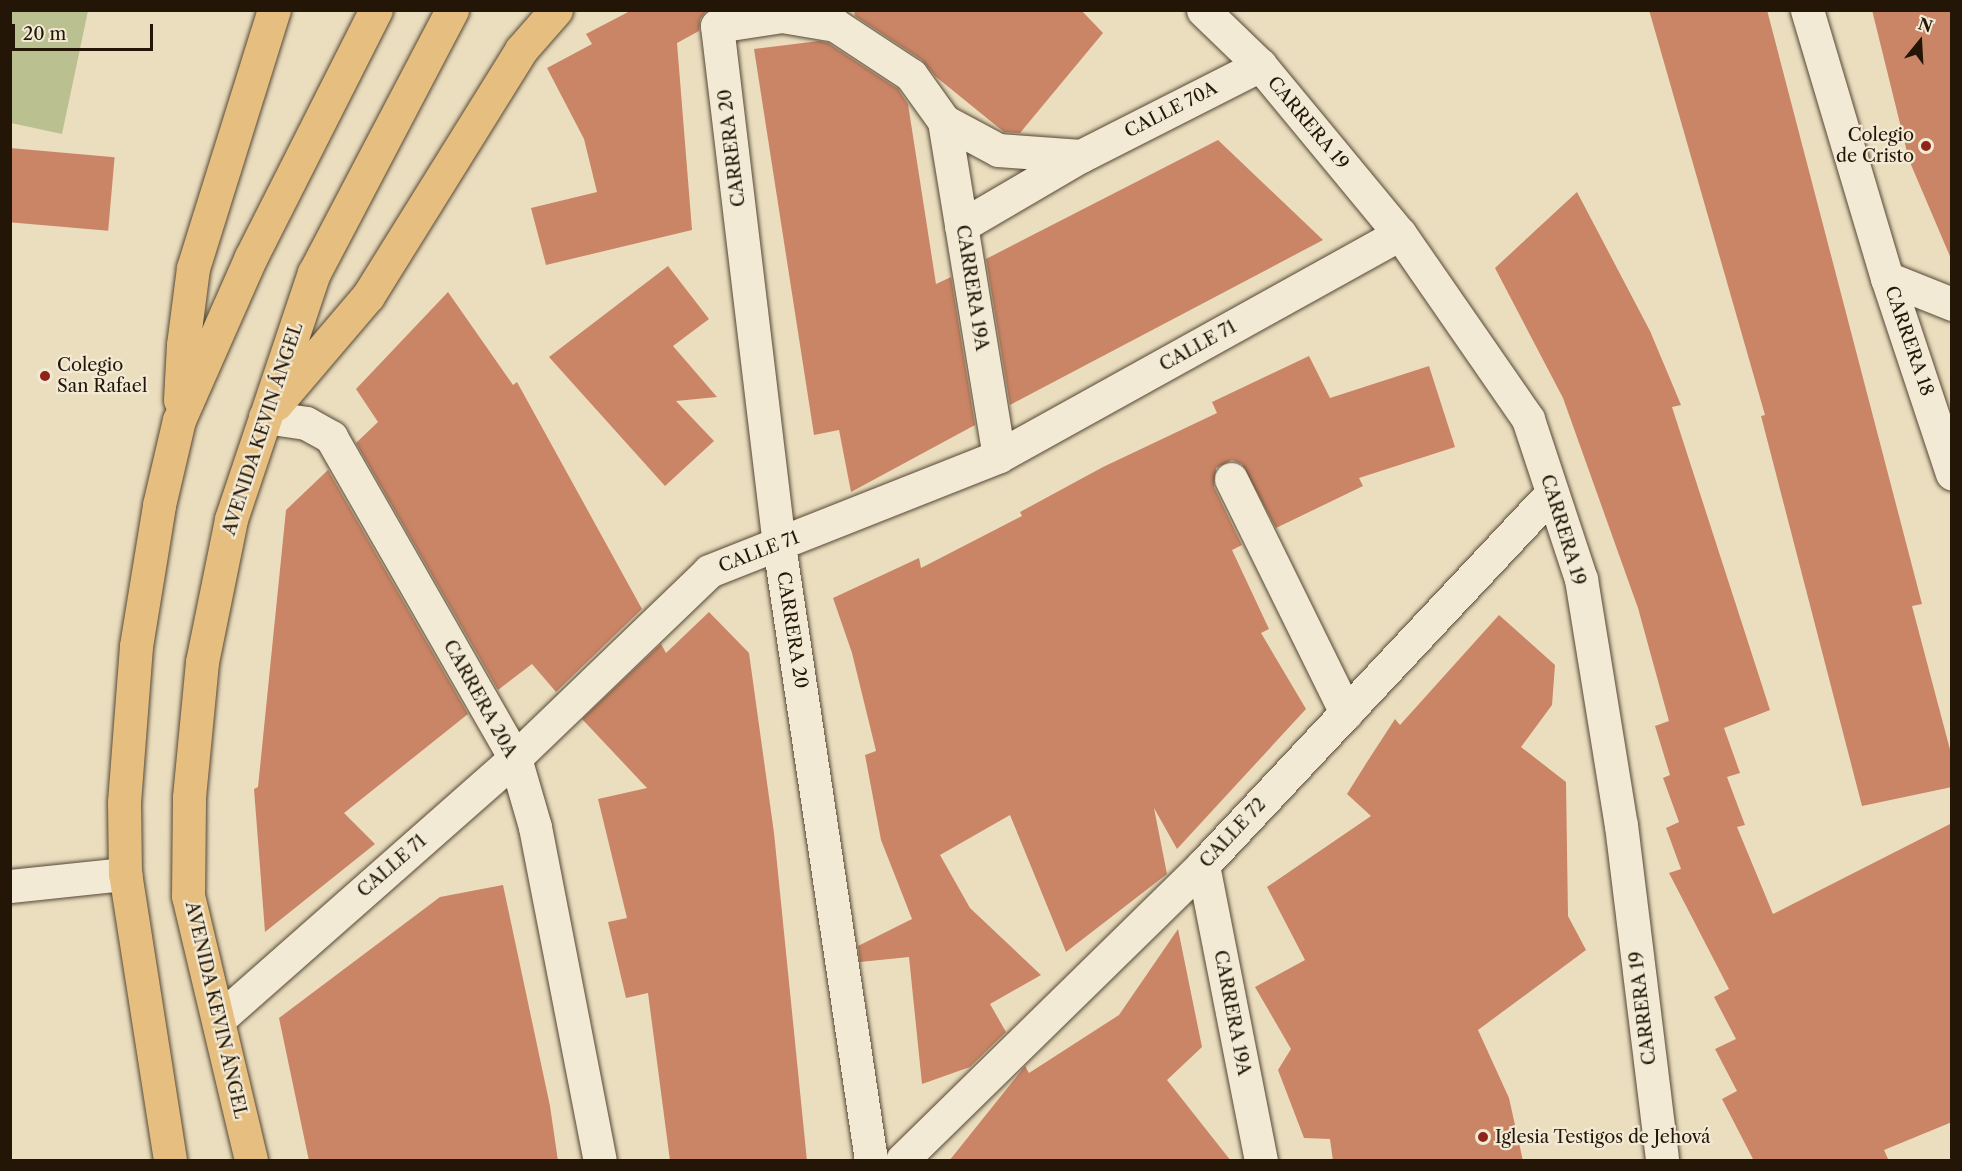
<!DOCTYPE html>
<meta charset="utf-8">
<style>
body{margin:0}
#map{position:relative;width:1962px;height:1171px;overflow:hidden;background:#ebdebf;font-family:"Libre Caslon Text",serif}
div>[style]{position:absolute}
[style*='--x']{left:calc(var(--x)*1px);top:calc(var(--y)*1px);width:calc(var(--w)*1px);rotate:calc(var(--a)*1deg)}
.green>*{inset:0;background:#bac090}
.building>*{inset:0;background:#ca8566;transform-origin:0 0}
.roads{filter:drop-shadow(0 0 2px #564835) drop-shadow(0 0 2px #564835)}
.minor>*{height:33px;margin:-16.5px;padding:0 16.5px;transform-origin:16.5px;border-radius:16.5px;background:#f2ead5}
.major>*{height:33px;margin:-16.5px;padding:0 16.5px;transform-origin:16.5px;border-radius:16.5px;background:#e6bf80}
.dots>*{width:16px;height:16px;translate:-50% -50%;box-sizing:border-box;border:3px solid #f2ead5;border-radius:50%}
span{translate:-50% -50%;white-space:nowrap;text-align:center;line-height:1.15;-webkit-text-stroke:4.5px #f2ead5;paint-order:stroke}
.street-label{font-size:18px;color:#241607}
.poi-label{font-size:18px;color:#241607}
.right{translate:-100% -50%;text-align:right}
.left{translate:0 -50%;text-align:left}
.frame{position:absolute;inset:0;border:12px solid #241607;pointer-events:none}
.north{position:absolute;left:1890px;top:12px;width:60px;height:60px;-webkit-text-stroke:4px #f2ead5;paint-order:stroke;rotate:18deg;font-size:16px;font-weight:700;line-height:24px;text-align:center;color:#241607}
.north::after{content:'';display:block;margin:auto;width:21px;height:27px;background:#241607;clip-path:polygon(50% 0,100% 100%,50% 72%,0 100%)}
.scale{position:absolute;left:12px;top:24px;width:141px;height:27px;box-sizing:border-box;border:3px solid #241607;border-top:0;padding-left:8px;font-size:18px;line-height:21px;white-space:nowrap;color:#241607;-webkit-text-stroke:4px #f2ead5;paint-order:stroke}
</style>
<div id="map">
<div class="green">
<div style="clip-path:polygon(11px 10px,88px 11px,62px 134px,11px 123px)"></div>
</div>
<div class="building">
<div style="clip-path:polygon(632px 10px,707px 10px,700px 19px,699px 31px,677px 43px,692px 230px,546px 265px,531px 208px,597px 192px,584px 139px,547px 68px,592px 44px,586px 34px)"></div>
<div style="clip-path:polygon(854px 10px,1081px 10px,1103px 33px,1020px 133px,1004px 132px,935px 76px,922px 60px,855px 16px)"></div>
<div style="clip-path:polygon(1649px 10px,1767px 10px,1922px 604px,1912px 606px,1952px 757px,1952px 787px,1862px 806px,1761px 416px,1765px 415px)"></div>
<div style="clip-path:polygon(1872px 10px,1952px 10px,1952px 261px,1909px 160px)"></div>
<div style="clip-path:polygon(819px 41px,828px 43px,898px 89px,908px 104px,936px 284px,951px 277px,975px 425px,851px 492px,839px 430px,814px 435px,754px 49px)"></div>
<div style="clip-path:polygon(1218px 140px,1323px 240px,1010px 405px,986px 259px)"></div>
<div style="left:10px;top:148px;width:105px;height:74px;rotate:5deg"></div>
<div style="clip-path:polygon(1577px 192px,1650px 331px,1681px 405px,1672px 407px,1770px 710px,1724px 728px,1740px 773px,1727px 777px,1745px 825px,1737px 827px,1773px 914px,1952px 823px,1952px 1122px,1884px 1150px,1889px 1161px,1754px 1161px,1722px 1099px,1737px 1091px,1715px 1049px,1736px 1039px,1714px 997px,1729px 989px,1669px 873px,1681px 869px,1666px 828px,1679px 822px,1663px 778px,1670px 775px,1655px 726px,1669px 721px,1638px 608px,1563px 398px,1495px 268px)"></div>
<div style="clip-path:polygon(668px 266px,709px 319px,673px 346px,717px 397px,676px 401px,714px 441px,665px 486px,549px 357px)"></div>
<div style="clip-path:polygon(448px 292px,513px 385px,517px 382px,642px 609px,556px 692px,532px 664px,498px 690px,356px 443px,378px 422px,356px 389px)"></div>
<div style="clip-path:polygon(1309px 356px,1330px 398px,1429px 366px,1455px 447px,1359px 478px,1363px 486px,1276px 528px,1242px 464px,1232px 460px,1216px 468px,1214px 487px,1242px 545px,1232px 550px,1269px 629px,1261px 633px,1306px 709px,1177px 849px,1154px 808px,1167px 874px,1066px 952px,1010px 815px,940px 855px,970px 908px,1041px 975px,990px 1004px,1006px 1032px,970px 1067px,922px 1084px,909px 957px,860px 962px,858px 946px,912px 919px,881px 840px,865px 755px,876px 751px,852px 653px,833px 598px,919px 558px,921px 568px,1022px 516px,1020px 512px,1103px 467px,1217px 413px,1212px 402px)"></div>
<div style="clip-path:polygon(328px 470px,468px 714px,344px 813px,375px 844px,265px 932px,254px 789px,258px 787px,286px 510px)"></div>
<div style="clip-path:polygon(709px 612px,749px 653px,774px 833px,807px 1161px,670px 1161px,648px 993px,626px 998px,608px 922px,627px 918px,598px 799px,647px 788px,582px 719px,661px 644px,666px 653px)"></div>
<div style="clip-path:polygon(1499px 615px,1555px 665px,1552px 705px,1521px 747px,1566px 782px,1568px 916px,1586px 950px,1478px 1030px,1509px 1098px,1523px 1161px,1333px 1161px,1330px 1139px,1304px 1138px,1278px 1070px,1291px 1049px,1255px 987px,1305px 960px,1267px 887px,1371px 816px,1347px 794px,1367px 762px,1395px 719px,1400px 725px)"></div>
<div style="clip-path:polygon(503px 885px,550px 1106px,558px 1161px,309px 1161px,279px 1018px,440px 897px)"></div>
<div style="clip-path:polygon(1178px 929px,1202px 1047px,1167px 1080px,1231px 1161px,949px 1161px,1025px 1066px,1029px 1073px,1119px 1015px)"></div>
</div>
<div class="roads">
<div class="minor">
<div style="--x:1203;--y:10;--w:79;--a:44"></div>
<div style="--x:1260;--y:65;--w:219;--a:50.4"></div>
<div style="--x:1400;--y:234;--w:225;--a:55.3"></div>
<div style="--x:1528;--y:419;--w:169;--a:71.7"></div>
<div style="--x:1581;--y:579;--w:249;--a:80.8"></div>
<div style="--x:1621;--y:825;--w:337;--a:83"></div>
<div style="--x:1807;--y:10;--w:280;--a:73.4"></div>
<div style="--x:1887;--y:278;--w:206;--a:71.6"></div>
<div style="--x:944;--y:121;--w:61;--a:28.2"></div>
<div style="--x:998;--y:150;--w:83;--a:4.1"></div>
<div style="--x:961;--y:226;--w:139;--a:-30.3"></div>
<div style="--x:1081;--y:156;--w:201;--a:-26.9"></div>
<div style="--x:1887;--y:278;--w:70;--a:21.8"></div>
<div style="--x:265;--y:417;--w:41;--a:8.3"></div>
<div style="--x:306;--y:423;--w:29;--a:29"></div>
<div style="--x:331;--y:437;--w:370;--a:60.2"></div>
<div style="--x:515;--y:758;--w:72;--a:73.8"></div>
<div style="--x:535;--y:827;--w:339;--a:79"></div>
<div style="--x:1231;--y:479;--w:261;--a:63.8"></div>
<div style="--x:1203;--y:865;--w:301;--a:78.9"></div>
<div style="--x:10;--y:886;--w:116;--a:-6"></div>
<div style="--x:219;--y:1019;--w:395;--a:-41.4"></div>
<div style="--x:515;--y:758;--w:269;--a:-43.9"></div>
<div style="--x:709;--y:571;--w:312;--a:-21.6"></div>
<div style="--x:999;--y:456;--w:458;--a:-29"></div>
<div style="--x:871;--y:1160;--w:622;--a:-98.51"></div>
<div style="--x:779;--y:545;--w:523;--a:-96.81"></div>
<div style="--x:717;--y:26;--w:66;--a:-8.7"></div>
<div style="--x:782;--y:16;--w:54;--a:9.6"></div>
<div style="--x:835;--y:25;--w:91;--a:33.3"></div>
<div style="--x:911;--y:75;--w:57;--a:54.3"></div>
<div style="--x:944;--y:121;--w:339;--a:80.7"></div>
<div style="--x:902;--y:1160;--w:421;--a:-44.4"></div>
<div style="--x:1203;--y:865;--w:510;--a:-46.83"></div>
</div>
<div class="major">
<div style="--x:180;--y:400;--w:55;--a:-86.9"></div>
<div style="--x:183;--y:345;--w:78;--a:-82.6"></div>
<div style="--x:193;--y:268;--w:270;--a:-72.6"></div>
<div style="--x:276;--y:404;--w:142;--a:-49.6"></div>
<div style="--x:368;--y:296;--w:290;--a:-58.1"></div>
<div style="--x:521;--y:50;--w:53;--a:-48.8"></div>
<div style="--x:170;--y:1160;--w:290;--a:-98.9"></div>
<div style="--x:125;--y:874;--w:72;--a:-90.8"></div>
<div style="--x:124;--y:802;--w:156;--a:-85.6"></div>
<div style="--x:136;--y:646;--w:143;--a:-80.7"></div>
<div style="--x:159;--y:505;--w:87;--a:-76.8"></div>
<div style="--x:179;--y:420;--w:178;--a:-66.2"></div>
<div style="--x:251;--y:257;--w:277;--a:-63.2"></div>
<div style="--x:251;--y:1160;--w:271;--a:-103.4"></div>
<div style="--x:188;--y:896;--w:99;--a:-89.4"></div>
<div style="--x:189;--y:797;--w:136;--a:-84.5"></div>
<div style="--x:202;--y:662;--w:146;--a:-78.5"></div>
<div style="--x:231;--y:519;--w:260;--a:-71.4"></div>
<div style="--x:314;--y:273;--w:297;--a:-62.3"></div>
</div>
</div>
<div class="dots">
<div style="left:1926px;top:146px;background:#8f2418"></div>
<div style="left:45px;top:376px;background:#8f2418"></div>
<div style="left:1483px;top:1137px;background:#8f2418"></div>
</div>
<div class="street-label">
<span style="left:1171px;top:110px;rotate:-27deg">CALLE 70A</span>
<span style="left:1308px;top:123px;rotate:50deg">CARRERA 19</span>
<span style="left:732px;top:148px;rotate:-97deg">CARRERA 20</span>
<span style="left:972px;top:288px;rotate:81deg">CARRERA 19A</span>
<span style="left:1909px;top:341px;rotate:71deg">CARRERA 18</span>
<span style="left:1198px;top:346px;rotate:-29deg">CALLE 71</span>
<span style="left:263px;top:429px;rotate:-72deg">AVENIDA KEVIN ÁNGEL</span>
<span style="left:1563px;top:530px;rotate:73deg">CARRERA 19</span>
<span style="left:759px;top:552px;rotate:-21deg">CALLE 71</span>
<span style="left:792px;top:630px;rotate:81deg">CARRERA 20</span>
<span style="left:480px;top:699px;rotate:61deg">CARRERA 20A</span>
<span style="left:1233px;top:833px;rotate:-47deg">CALLE 72</span>
<span style="left:392px;top:866px;rotate:-41deg">CALLE 71</span>
<span style="left:1643px;top:1008px;rotate:-97deg">CARRERA 19</span>
<span style="left:216px;top:1010px;rotate:77deg">AVENIDA KEVIN ÁNGEL</span>
<span style="left:1232px;top:1013px;rotate:79deg">CARRERA 19A</span>
</div>
<div class="poi-label">
<span class="right" style="left:1914px;top:146px">Colegio<br>de Cristo</span>
<span class="left" style="left:57px;top:376px">Colegio<br>San Rafael</span>
<span class="left" style="left:1495px;top:1137px">Iglesia Testigos de Jehová</span>
</div>
<div class="frame"></div>
<div class="north">N</div>
<div class="scale">20 m</div>
</div>
